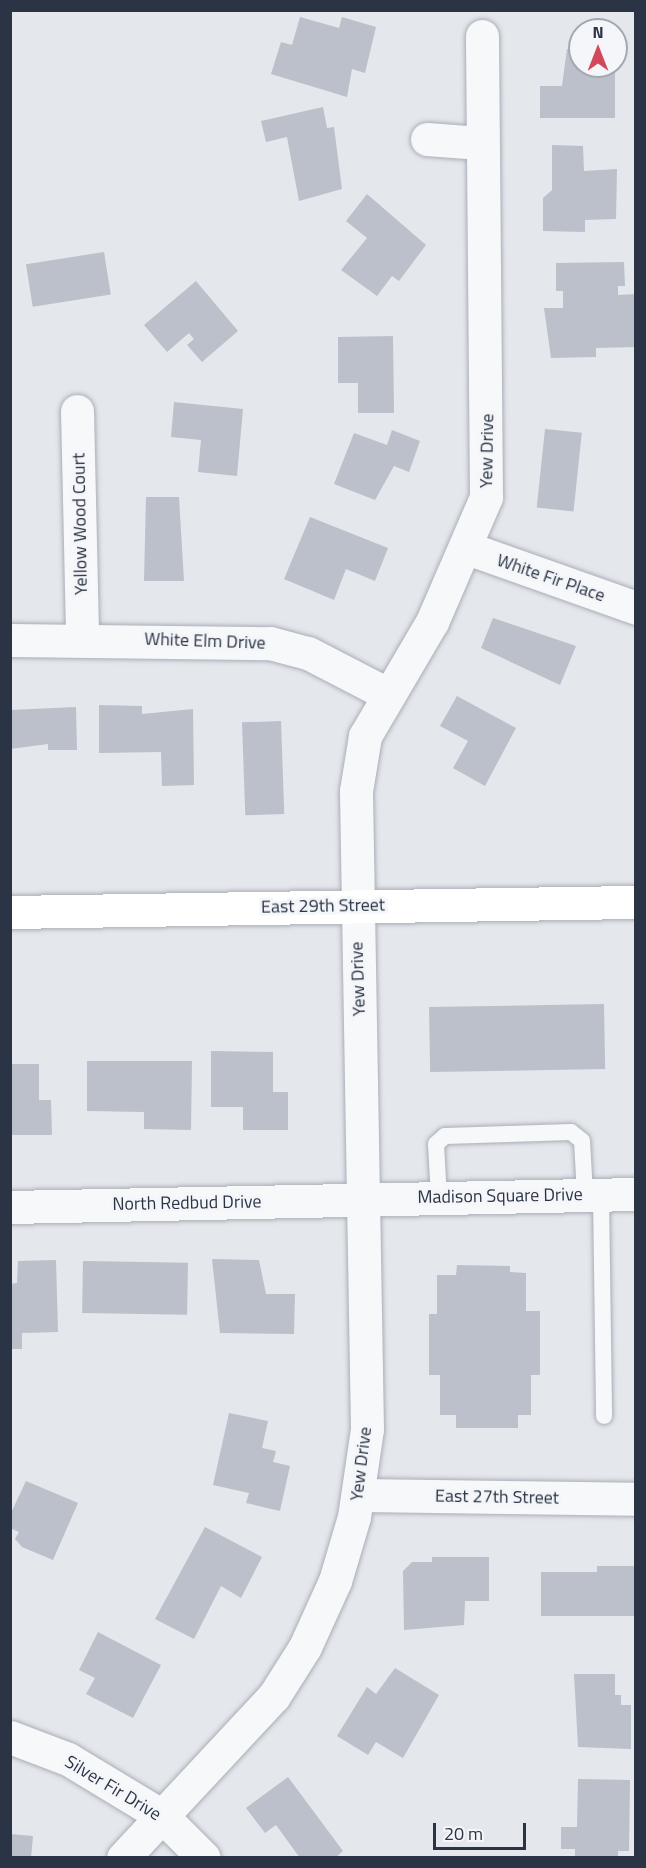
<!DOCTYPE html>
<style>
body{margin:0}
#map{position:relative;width:646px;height:1868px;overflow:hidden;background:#e4e7ec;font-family:"Titillium Web",sans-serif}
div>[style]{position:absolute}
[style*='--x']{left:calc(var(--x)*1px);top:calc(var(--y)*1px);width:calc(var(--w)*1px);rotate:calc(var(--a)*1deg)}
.building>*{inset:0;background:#bbc0ca;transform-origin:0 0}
.roads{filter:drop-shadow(0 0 2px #a9aeb7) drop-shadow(0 0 2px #a9aeb7)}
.lane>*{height:16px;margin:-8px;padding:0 8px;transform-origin:8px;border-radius:8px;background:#f7f8fa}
.street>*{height:33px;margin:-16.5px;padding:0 16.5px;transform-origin:16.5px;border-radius:16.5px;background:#f7f8fa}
.secondary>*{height:33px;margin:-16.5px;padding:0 16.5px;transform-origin:16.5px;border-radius:16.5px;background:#fff}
span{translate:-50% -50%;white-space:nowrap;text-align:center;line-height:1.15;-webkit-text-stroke:6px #f4f6f9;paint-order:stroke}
.street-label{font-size:18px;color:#2b3445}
.frame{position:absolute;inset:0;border:12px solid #2b3445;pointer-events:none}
.north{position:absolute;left:568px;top:18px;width:60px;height:60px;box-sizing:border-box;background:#f4f6f9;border:2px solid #a4a8b1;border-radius:50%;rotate:0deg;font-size:16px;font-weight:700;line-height:24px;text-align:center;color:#2b3445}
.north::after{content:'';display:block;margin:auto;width:21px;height:27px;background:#d1495b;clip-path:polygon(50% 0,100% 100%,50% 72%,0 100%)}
.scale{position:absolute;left:433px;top:1823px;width:93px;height:27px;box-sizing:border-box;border:3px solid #2b3445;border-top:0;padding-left:8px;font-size:18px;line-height:21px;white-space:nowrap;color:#2b3445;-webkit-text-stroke:4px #f4f6f9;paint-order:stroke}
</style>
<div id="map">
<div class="building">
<div style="clip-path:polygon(300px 17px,339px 28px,342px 17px,376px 27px,365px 73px,352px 69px,347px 97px,271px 74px,281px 42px,292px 45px)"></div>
<div style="clip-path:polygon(567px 49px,580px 49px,580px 66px,615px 66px,615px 118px,540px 118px,540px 86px,562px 86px)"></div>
<div style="clip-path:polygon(323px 107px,327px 128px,334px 127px,342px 189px,299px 201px,287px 137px,266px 142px,261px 121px)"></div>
<div style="clip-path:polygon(552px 145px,583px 146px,584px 171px,617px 169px,616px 219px,585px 220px,585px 232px,543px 231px,543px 198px,552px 190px)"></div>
<div style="clip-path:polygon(367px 194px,426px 245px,399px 281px,392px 276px,377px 296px,341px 270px,367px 238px,346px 221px)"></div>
<div style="left:104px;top:252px;width:43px;height:79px;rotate:81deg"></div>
<div style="clip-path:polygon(624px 262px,625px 286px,618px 286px,618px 295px,636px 294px,636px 347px,596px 348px,596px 357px,551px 358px,544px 308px,563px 308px,563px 291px,556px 291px,556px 263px)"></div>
<div style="clip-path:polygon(196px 281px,238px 331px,202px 362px,187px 345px,194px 339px,189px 333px,167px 352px,144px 325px)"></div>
<div style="clip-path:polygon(393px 336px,394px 413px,358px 413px,358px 383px,338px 383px,338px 337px)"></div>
<div style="clip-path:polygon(174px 402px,243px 409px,237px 476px,198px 472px,201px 440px,171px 437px)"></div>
<div style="left:545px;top:429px;width:37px;height:79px;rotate:6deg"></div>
<div style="clip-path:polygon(392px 430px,420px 441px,409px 472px,394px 466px,375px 500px,334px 484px,354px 433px,387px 445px)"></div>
<div style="clip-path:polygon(146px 497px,179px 497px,184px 581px,144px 581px)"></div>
<div style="clip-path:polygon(310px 517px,388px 548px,375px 581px,346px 569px,334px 600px,284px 579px)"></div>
<div style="clip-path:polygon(493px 618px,576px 646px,560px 685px,481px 648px)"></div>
<div style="clip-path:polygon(457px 696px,516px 728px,485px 786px,453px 768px,468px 741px,440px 726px)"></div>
<div style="clip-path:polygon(99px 705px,142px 706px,142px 714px,193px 709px,194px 785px,162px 786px,161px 752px,99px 753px)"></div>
<div style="clip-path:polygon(76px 707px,77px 750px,48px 750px,48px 744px,10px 749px,10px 710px)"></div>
<div style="left:281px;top:721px;width:93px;height:39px;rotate:88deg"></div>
<div style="left:604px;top:1004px;width:65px;height:175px;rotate:89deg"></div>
<div style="clip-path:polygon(211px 1051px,273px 1052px,273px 1092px,288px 1092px,288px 1130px,243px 1130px,243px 1107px,211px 1107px)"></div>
<div style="clip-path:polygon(87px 1061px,192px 1061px,191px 1130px,144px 1129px,144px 1112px,87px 1111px)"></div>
<div style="clip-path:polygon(10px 1064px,39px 1064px,39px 1100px,51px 1100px,52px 1135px,10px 1135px)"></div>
<div style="clip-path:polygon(212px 1259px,259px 1260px,266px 1294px,295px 1294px,294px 1334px,220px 1333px)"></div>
<div style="clip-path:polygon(56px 1260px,58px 1332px,22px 1333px,22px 1349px,10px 1349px,10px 1284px,17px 1283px,18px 1261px)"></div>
<div style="left:83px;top:1261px;width:105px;height:52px;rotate:1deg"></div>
<div style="clip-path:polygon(457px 1265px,510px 1266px,510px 1272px,526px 1273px,526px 1311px,540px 1311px,540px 1375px,531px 1375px,531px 1415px,518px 1415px,518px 1428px,456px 1428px,456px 1415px,440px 1415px,440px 1375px,429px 1375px,429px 1314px,437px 1314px,437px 1275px,456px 1275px)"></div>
<div style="clip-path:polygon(229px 1413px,268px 1421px,262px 1448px,276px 1451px,273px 1462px,290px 1466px,280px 1511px,246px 1503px,249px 1493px,213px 1485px)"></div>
<div style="clip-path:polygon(26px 1481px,78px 1503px,53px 1560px,22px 1547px,15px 1539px,19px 1532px,10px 1528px,10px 1515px)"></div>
<div style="clip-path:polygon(205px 1527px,262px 1557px,241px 1598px,221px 1586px,194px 1639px,155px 1619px)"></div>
<div style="clip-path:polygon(432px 1557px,489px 1557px,489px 1601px,465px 1601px,464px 1625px,404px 1630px,403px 1571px,412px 1562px,432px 1562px)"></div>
<div style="clip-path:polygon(597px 1566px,636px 1566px,636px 1616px,541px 1616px,541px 1572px,597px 1572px)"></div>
<div style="clip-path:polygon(98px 1632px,161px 1665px,133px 1718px,86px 1694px,95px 1678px,79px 1670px)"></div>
<div style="clip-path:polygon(395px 1668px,439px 1695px,403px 1758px,376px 1742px,368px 1755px,337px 1736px,367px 1687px,376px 1694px)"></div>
<div style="clip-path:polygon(574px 1674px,615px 1674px,615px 1695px,621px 1695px,621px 1705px,631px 1705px,631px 1749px,578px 1747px)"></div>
<div style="clip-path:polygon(288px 1777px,343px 1851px,335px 1858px,300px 1858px,276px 1825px,265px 1833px,246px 1808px)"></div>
<div style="clip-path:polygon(578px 1779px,630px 1780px,629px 1851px,618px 1851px,618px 1858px,575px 1858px,575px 1849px,561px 1849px,561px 1827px,577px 1827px)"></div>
<div style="clip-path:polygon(10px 1834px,33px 1836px,31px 1858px,10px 1858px)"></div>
</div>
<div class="roads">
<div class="lane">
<div style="--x:601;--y:1195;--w:221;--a:89.2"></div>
<div style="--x:439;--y:1198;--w:54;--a:-93.2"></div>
<div style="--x:436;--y:1144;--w:12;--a:-42"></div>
<div style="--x:445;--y:1136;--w:126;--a:-1.8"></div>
<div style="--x:571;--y:1132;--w:14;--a:39"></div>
<div style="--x:582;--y:1141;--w:54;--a:86.8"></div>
</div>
<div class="street">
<div style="--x:427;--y:139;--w:53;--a:4.3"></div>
<div style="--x:77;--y:411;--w:227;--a:88.7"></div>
<div style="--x:467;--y:548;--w:179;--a:19.5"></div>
<div style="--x:10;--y:640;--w:260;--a:0.7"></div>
<div style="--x:270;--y:643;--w:39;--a:15"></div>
<div style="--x:308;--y:653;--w:91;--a:27.4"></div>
<div style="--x:10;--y:1207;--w:626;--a:-1.19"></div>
<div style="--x:358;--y:1495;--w:278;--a:0.8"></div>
<div style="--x:10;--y:1737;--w:62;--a:20.8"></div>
<div style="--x:68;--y:1759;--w:110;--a:31.2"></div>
<div style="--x:162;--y:1816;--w:59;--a:45"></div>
<div style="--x:123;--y:1858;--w:221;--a:-47"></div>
<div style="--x:274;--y:1696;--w:58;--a:-57.7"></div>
<div style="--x:305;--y:1647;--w:72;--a:-65.6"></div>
<div style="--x:335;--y:1581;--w:67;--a:-73.5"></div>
<div style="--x:354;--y:1517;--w:89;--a:-81.6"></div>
<div style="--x:367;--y:1429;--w:638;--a:-90.99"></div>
<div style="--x:356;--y:791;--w:56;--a:-80.7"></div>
<div style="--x:365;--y:736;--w:132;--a:-59.6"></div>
<div style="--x:432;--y:622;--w:136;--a:-66.6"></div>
<div style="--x:486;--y:497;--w:461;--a:-90.5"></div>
</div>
<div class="secondary">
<div style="--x:10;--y:912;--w:626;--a:-0.92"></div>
</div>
</div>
<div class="street-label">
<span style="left:487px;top:451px;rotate:-89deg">Yew Drive</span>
<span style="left:80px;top:524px;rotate:-91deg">Yellow Wood Court</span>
<span style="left:551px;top:578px;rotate:19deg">White Fir Place</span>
<span style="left:205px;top:641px;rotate:2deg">White Elm Drive</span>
<span style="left:323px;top:906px;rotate:-1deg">East 29th Street</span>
<span style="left:358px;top:979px;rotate:-92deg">Yew Drive</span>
<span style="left:500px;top:1196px;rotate:-1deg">Madison Square Drive</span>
<span style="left:187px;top:1203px;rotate:-1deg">North Redbud Drive</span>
<span style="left:361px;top:1464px;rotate:-83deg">Yew Drive</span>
<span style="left:497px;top:1497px;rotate:1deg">East 27th Street</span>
<span style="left:113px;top:1788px;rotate:31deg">Silver Fir Drive</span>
</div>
<div class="frame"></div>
<div class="north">N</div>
<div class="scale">20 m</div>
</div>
